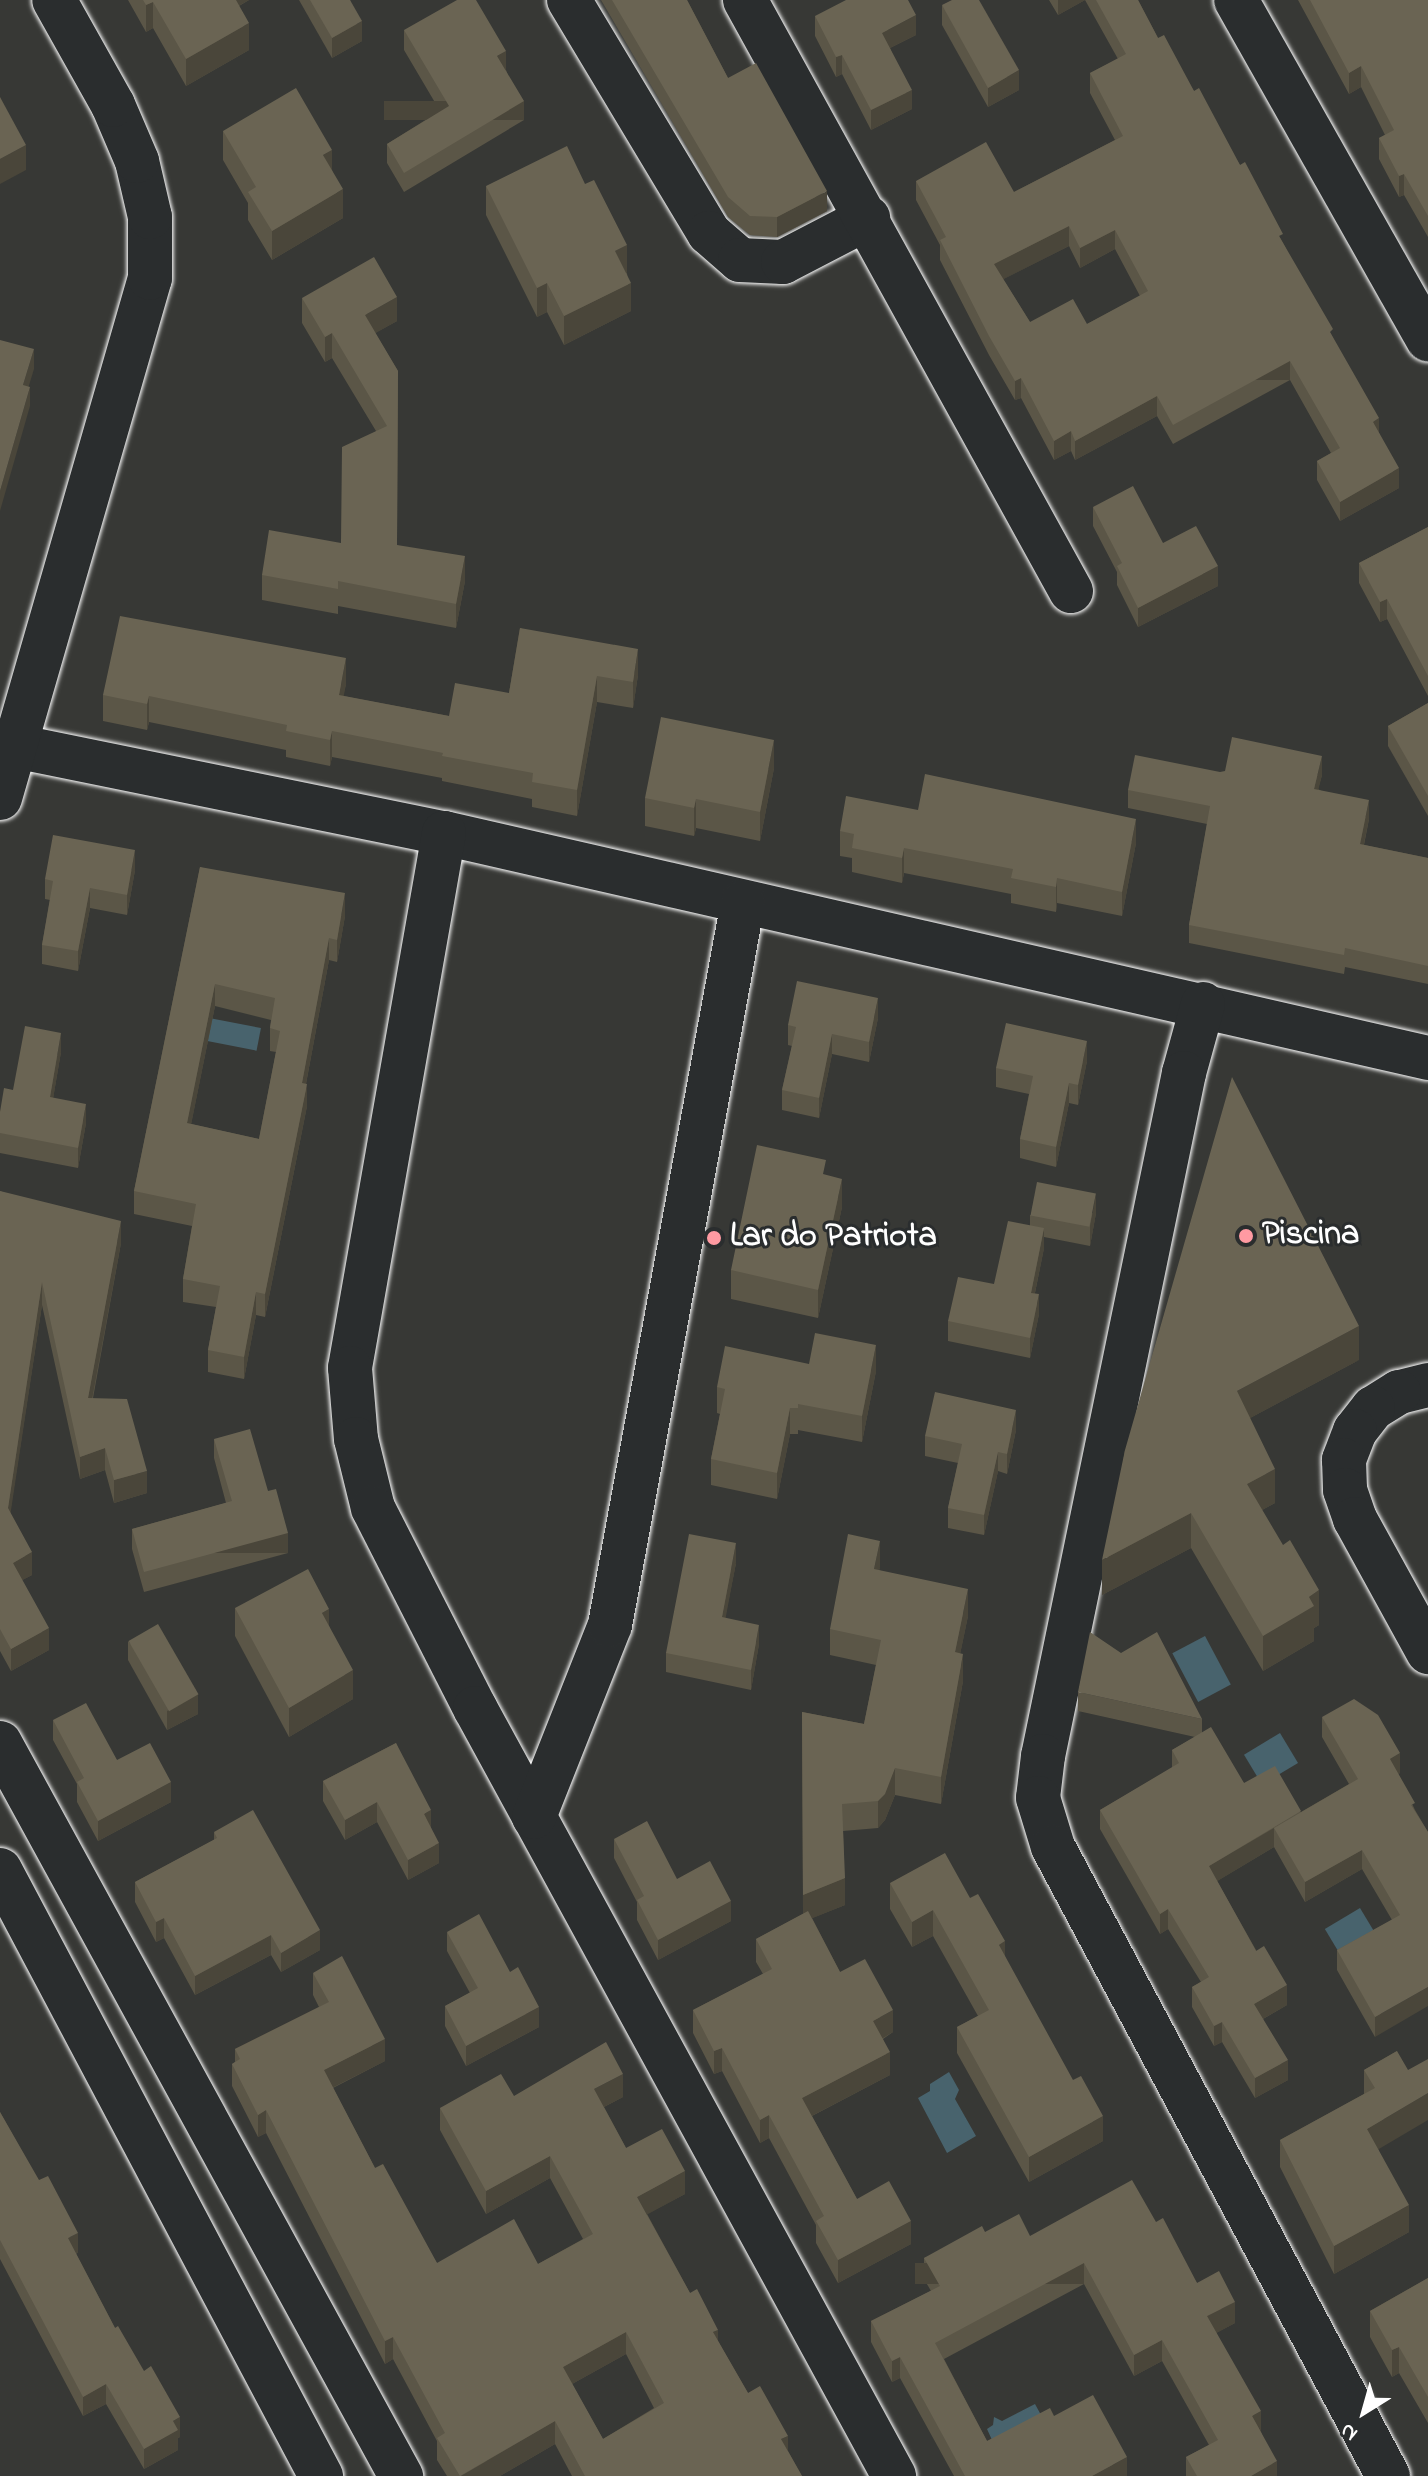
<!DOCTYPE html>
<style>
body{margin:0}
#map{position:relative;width:1428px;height:2476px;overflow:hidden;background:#373835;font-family:"Indie Flower",sans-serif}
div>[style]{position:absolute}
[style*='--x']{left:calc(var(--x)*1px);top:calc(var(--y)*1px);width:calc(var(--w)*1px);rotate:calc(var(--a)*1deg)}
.water>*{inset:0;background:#48636d;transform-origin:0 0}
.roads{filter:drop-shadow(0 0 2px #fff) drop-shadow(0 0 2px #fff)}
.minor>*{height:44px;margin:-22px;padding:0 22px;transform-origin:22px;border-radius:22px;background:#2a2d2e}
.wall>*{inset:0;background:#5b5647}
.shaded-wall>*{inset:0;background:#4a463a;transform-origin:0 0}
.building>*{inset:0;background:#6a6453;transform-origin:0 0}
.dots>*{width:22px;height:22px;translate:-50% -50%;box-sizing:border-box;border:4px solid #2a2d2e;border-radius:50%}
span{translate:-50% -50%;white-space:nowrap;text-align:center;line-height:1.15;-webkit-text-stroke:6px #2a2d2e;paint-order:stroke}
.poi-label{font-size:34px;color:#fff;font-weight:700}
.left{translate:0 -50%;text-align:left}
.north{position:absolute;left:1324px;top:2372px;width:80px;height:80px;-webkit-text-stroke:6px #2a2d2e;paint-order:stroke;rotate:217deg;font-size:22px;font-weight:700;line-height:32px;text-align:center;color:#fff}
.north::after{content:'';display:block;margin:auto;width:28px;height:36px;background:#fff;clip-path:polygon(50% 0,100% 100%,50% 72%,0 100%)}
</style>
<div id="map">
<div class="water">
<div style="left:204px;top:1017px;width:58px;height:23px;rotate:11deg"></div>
<div style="left:1205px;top:1636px;width:55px;height:37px;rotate:62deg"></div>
<div style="left:1280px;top:1733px;width:35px;height:42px;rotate:59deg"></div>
<div style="left:1360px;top:1908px;width:42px;height:41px;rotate:59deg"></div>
<div style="clip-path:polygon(949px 2072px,959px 2090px,955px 2099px,976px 2136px,947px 2153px,918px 2098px,930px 2091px,930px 2084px)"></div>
<div style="clip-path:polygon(1035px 2404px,1047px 2426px,997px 2451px,987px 2429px,993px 2425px,994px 2417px,1002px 2421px)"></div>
</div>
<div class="roads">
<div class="minor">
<div style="--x:569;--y:0;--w:272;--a:59"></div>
<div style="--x:709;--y:233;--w:41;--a:41.1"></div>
<div style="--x:740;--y:260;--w:43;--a:2.7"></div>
<div style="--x:783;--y:262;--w:96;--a:-27.4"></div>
<div style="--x:745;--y:0;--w:675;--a:61.12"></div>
<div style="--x:1236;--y:0;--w:390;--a:60.5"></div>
<div style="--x:15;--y:746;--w:438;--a:11.5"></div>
<div style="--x:444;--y:833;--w:1009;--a:12.88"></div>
<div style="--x:0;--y:798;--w:541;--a:-73.91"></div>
<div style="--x:150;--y:278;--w:61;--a:-90"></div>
<div style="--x:150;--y:217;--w:57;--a:-103.1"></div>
<div style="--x:137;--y:161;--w:61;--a:-113.2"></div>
<div style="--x:113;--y:105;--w:120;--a:-119.3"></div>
<div style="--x:444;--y:833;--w:543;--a:99.97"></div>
<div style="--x:350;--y:1368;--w:71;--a:85.2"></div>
<div style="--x:356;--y:1439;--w:71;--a:76.2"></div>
<div style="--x:373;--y:1508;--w:225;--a:63"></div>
<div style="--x:475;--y:1708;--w:875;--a:61.38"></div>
<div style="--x:1203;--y:1004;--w:72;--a:105.4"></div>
<div style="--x:1184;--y:1073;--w:697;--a:101.66"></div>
<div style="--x:1043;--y:1756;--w:42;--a:96.8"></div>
<div style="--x:1038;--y:1798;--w:51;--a:73"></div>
<div style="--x:1053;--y:1847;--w:713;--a:61.96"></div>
<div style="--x:1428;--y:1385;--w:30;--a:166"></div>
<div style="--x:1399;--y:1392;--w:31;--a:148"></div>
<div style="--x:1373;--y:1408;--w:29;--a:128"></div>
<div style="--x:1355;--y:1431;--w:31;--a:111"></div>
<div style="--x:1344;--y:1460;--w:30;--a:88"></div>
<div style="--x:1345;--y:1490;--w:31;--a:71"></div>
<div style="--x:1355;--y:1519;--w:152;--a:61.2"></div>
<div style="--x:0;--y:1743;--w:836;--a:61.32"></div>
<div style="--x:534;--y:1817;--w:206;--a:-68.4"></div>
<div style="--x:610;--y:1625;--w:735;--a:-79.58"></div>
<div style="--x:0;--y:1870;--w:686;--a:62.09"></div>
</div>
</div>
<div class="wall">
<div style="clip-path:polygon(128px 0,249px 0,239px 6px,249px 50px,186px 86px,153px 28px,146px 32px)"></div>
<div style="clip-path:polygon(299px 0,350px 0,362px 41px,332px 58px)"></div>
<div style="clip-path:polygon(601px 0,687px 0,728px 78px,827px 211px,777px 237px,750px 235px,728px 217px)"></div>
<div style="clip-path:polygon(evenodd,1049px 0,1138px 0,1158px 38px,1194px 91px,1240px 165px,1283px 243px,1333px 338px,1379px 433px,1399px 488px,1340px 521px,1317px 480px,1317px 461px,1331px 453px,1290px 380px,1173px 444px,1157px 416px,1075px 460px,1071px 451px,1054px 460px,1021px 398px,1015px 400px,989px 355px,940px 260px,940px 245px,916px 200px,916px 181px,1014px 192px,1115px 140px,1090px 93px,1090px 73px,1118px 59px,1085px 0,1058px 15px,1049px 0,1069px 246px,1080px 268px,1115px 249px,1140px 296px,1087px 324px,1030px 322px,1003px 279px,1069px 246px)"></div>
<div style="clip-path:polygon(1298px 0,1428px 0,1428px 237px,1404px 195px,1399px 197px,1379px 159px,1379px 138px,1385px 135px,1361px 87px,1349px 94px)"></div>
<div style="clip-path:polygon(942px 5px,1019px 90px,988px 107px,942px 25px)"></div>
<div style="clip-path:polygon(815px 16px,916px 35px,890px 48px,912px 109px,871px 130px,842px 74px,836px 77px,815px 36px)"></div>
<div style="clip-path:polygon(404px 30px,506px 70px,524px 120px,404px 192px,387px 163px,387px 144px,440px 111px,404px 50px)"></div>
<div style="clip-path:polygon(223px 131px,332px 170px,343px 218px,272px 260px,248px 220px,248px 203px,223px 160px)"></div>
<div style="clip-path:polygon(486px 186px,627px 273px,631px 311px,564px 345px,547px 312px,537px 317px,486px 215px)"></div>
<div style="clip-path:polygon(302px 298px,397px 321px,375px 333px,398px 371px,397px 545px,465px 581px,456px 628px,338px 606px,338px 614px,262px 600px,262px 575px,341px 543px,376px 431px,332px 358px,325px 362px,302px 323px)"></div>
<div style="clip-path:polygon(1093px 507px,1163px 543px,1218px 586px,1138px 627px,1117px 585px,1117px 572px,1093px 526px)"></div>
<div style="clip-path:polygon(1428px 527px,1428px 696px,1387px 619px,1380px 622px,1359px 583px,1359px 563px)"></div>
<div style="clip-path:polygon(520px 628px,638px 675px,633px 708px,597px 702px,577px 816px,532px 807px,532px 799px,442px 781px,442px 778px,332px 757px,330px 766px,286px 757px,286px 750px,149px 722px,147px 730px,103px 721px,103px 695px,346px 684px,343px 696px,449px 716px,509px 693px)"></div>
<div style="clip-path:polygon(1428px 703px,1428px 816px,1388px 746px,1388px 726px)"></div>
<div style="clip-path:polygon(774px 768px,760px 841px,696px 828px,694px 836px,645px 826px,645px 798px)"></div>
<div style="clip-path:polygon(1220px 772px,1322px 775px,1318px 789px,1369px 819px,1364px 845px,1428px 858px,1428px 984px,1345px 967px,1344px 974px,1189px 943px,1189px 925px,1207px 824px,1128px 808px,1128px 790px)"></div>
<div style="clip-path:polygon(918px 810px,1136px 843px,1122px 916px,1057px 903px,1056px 912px,1011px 903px,1011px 894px,904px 873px,902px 883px,852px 872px,852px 858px,840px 856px,840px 831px)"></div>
<div style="clip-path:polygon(evenodd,200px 867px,345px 916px,337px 962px,329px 960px,306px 1084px,307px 1106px,265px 1317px,256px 1315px,244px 1379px,208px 1372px,208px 1350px,216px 1307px,183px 1302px,183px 1279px,192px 1226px,134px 1214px,134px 1191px,200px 867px,215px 1006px,271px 1020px,270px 1028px,270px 1051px,276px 1052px,259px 1139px,191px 1124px,215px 1006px)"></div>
<div style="clip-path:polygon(135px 870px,127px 915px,90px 908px,78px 971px,42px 964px,42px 945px,50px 900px,45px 899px,45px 879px)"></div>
<div style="clip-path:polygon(878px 1018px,869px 1062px,832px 1054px,819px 1118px,782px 1110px,782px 1090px,792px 1046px,788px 1045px,788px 1025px)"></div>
<div style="clip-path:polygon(61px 1052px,53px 1098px,86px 1123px,78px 1168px,0 1153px,0 1112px,13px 1090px)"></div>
<div style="clip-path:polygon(1087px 1061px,1078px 1105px,1069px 1103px,1056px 1167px,1020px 1158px,1020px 1139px,1029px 1094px,996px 1087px,996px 1068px)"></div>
<div style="clip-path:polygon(826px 1175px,842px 1207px,818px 1318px,731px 1299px,731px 1270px)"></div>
<div style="clip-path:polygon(0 1191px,121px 1243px,93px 1398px,147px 1493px,114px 1503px,105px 1470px,80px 1479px,42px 1305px,10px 1513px,32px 1575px,22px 1580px,49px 1650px,11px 1671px,0 1651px)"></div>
<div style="clip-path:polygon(1096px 1213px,1090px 1246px,1044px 1237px,1044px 1248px,1035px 1293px,1039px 1314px,1030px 1358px,948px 1341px,948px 1321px,994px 1284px,1030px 1226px,1030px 1215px)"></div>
<div style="clip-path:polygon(1359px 1360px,1250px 1418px,1275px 1503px,1262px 1510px,1319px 1625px,1314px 1628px,1314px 1641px,1263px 1671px,1191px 1548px,1102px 1595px,1125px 1450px)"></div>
<div style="clip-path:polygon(809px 1364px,876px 1371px,862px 1442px,798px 1430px,798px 1434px,790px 1434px,777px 1499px,711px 1485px,711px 1459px,720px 1414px,717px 1413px,717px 1387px)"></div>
<div style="clip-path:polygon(1016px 1430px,1007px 1474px,998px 1471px,984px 1535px,948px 1528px,948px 1508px,958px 1463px,925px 1456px,925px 1436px)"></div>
<div style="clip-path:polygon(214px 1439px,268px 1491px,288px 1553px,144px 1592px,132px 1549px,132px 1529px,226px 1503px,214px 1458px)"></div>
<div style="clip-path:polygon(736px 1563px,725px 1618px,759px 1644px,751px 1690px,666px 1672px,666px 1653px)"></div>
<div style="clip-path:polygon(880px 1567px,879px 1570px,968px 1616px,960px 1654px,963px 1681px,941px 1804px,895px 1795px,885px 1820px,878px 1828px,843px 1831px,845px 1905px,812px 1918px,840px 1972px,893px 2032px,883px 2039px,890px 2075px,812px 2116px,857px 2199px,911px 2244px,838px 2283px,816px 2243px,816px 2225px,769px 2138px,760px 2143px,722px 2071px,714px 2074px,693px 2033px,693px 2010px,763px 1974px,756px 1962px,756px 1939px,803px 1914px,802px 1712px,864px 1724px,876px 1665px,830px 1655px,830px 1629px)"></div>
<div style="clip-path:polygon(235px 1608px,329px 1626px,353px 1699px,289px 1737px,235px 1636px)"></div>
<div style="clip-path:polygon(128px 1641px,198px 1714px,167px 1730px,128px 1660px)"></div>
<div style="clip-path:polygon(1078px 1692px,1202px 1719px,1202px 1733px,1244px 1783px,1301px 1812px,1349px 1784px,1322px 1737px,1322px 1717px,1400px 1773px,1398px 1774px,1415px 1810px,1428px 1832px,1375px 2037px,1337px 1970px,1337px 1950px,1392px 1920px,1362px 1869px,1305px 1902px,1274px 1847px,1217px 1881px,1287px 2005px,1263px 2019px,1288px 2080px,1255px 2098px,1222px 2042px,1214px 2046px,1192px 2007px,1192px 1987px,1201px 1982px,1168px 1929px,1160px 1934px,1100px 1829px,1100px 1810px,1172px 1768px,1172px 1750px,1195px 1737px,1078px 1711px)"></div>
<div style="clip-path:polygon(53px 1720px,117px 1760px,171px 1802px,98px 1841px,77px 1802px,77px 1784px,53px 1740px)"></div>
<div style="clip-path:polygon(396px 1743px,431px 1828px,439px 1863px,408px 1880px,377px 1822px,345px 1840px,323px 1801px,323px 1781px)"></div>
<div style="clip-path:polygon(214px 1832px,320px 1950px,281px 1972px,271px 1955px,195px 1995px,164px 1938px,156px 1942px,135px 1902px,135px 1882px,214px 1840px)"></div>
<div style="clip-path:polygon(614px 1839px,731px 1921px,658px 1960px,637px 1920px,637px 1902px,614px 1858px)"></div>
<div style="clip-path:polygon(890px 1883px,970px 1898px,1005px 1957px,1103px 2141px,1029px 2182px,957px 2053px,957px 2027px,978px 2016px,933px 1936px,912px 1947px,890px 1909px)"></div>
<div style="clip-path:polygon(447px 1932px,539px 2027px,466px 2066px,445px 2026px,445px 2006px,470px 1993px,447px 1951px)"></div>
<div style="clip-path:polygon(evenodd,313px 1973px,385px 2061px,333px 2088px,375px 2168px,437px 2263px,538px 2264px,583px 2239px,550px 2178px,486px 2214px,440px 2130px,440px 2108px,514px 2096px,623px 2097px,604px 2107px,626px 2148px,685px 2194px,647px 2214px,690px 2293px,748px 2393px,788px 2451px,802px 2476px,572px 2476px,555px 2444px,500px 2476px,447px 2476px,437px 2460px,437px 2441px,393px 2359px,385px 2364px,266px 2133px,258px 2137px,232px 2086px,232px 2064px,235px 2062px,235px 2049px,319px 2007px,313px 1995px,313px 1973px,626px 2354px,654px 2408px,603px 2439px,572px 2384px,626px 2354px)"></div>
<div style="clip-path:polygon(1397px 2051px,1378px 2149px,1409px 2232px,1334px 2274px,1280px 2167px,1280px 2140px,1364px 2094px,1364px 2070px)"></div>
<div style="clip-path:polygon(0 2112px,78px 2252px,76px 2254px,115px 2328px,180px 2437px,178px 2438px,178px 2450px,144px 2469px,106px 2404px,83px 2416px,0 2259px)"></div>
<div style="clip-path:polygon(1156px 2222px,1197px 2283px,1235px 2323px,1216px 2333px,1261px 2432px,1277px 2476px,1186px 2476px,1186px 2457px,1209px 2445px,1162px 2361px,1134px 2376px,1084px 2284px,944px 2359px,987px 2441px,1054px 2416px,1127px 2476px,954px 2476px,900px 2378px,892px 2382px,871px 2342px,871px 2321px,931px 2291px,924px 2279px,924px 2258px,985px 2232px,1030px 2236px)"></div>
<div style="clip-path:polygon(1428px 2278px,1428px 2423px,1399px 2373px,1392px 2377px,1370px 2337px,1370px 2311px)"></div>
</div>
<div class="shaded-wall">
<div style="clip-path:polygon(228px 0,249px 0,228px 12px)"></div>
<div style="clip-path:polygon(1058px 0,1085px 0,1058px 15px)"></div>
<div style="clip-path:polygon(153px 2px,153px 28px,146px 32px,146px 5px)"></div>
<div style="clip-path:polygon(916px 15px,916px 35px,882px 52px,882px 33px)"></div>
<div style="clip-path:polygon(362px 21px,362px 41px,332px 58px,332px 38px)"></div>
<div style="clip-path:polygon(249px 23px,249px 50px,186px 86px,186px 59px)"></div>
<div style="clip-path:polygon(506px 51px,506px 70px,497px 75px,497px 56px)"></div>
<div style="clip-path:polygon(842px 55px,842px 74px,836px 77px,836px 57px)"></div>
<div style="clip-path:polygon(1361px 66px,1361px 87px,1349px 94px,1349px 73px)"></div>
<div style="clip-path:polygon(1019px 70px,1019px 90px,988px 107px,988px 88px)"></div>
<div style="clip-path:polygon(912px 90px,912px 109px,871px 130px,871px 110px)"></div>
<div style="left:524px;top:101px;width:19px;height:140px;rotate:90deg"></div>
<div style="clip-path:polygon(26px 145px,26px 170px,0 184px,0 159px)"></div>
<div style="clip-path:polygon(332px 150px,332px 178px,323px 155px)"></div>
<div style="clip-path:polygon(1404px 174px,1404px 195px,1399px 197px,1399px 176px)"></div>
<div style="clip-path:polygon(343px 189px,343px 218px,272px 260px,272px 231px)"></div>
<div style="clip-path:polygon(827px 191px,827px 211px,777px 237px,777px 217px)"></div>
<div style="clip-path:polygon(1069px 226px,1069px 246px,994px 284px,994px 264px)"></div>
<div style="clip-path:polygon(1115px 230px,1115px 249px,1080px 268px,1080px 248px)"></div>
<div style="clip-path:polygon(627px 245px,627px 273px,615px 279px,615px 251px)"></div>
<div style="clip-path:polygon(547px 283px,547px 312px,537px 317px,537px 288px)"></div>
<div style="clip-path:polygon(631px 283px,631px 311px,564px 345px,564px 316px)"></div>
<div style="clip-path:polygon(397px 297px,397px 321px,365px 339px,365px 315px)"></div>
<div style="clip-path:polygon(332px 333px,332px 358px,325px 362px,325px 337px)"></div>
<div style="clip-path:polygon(34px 349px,34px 369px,23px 405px,23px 385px)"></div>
<div style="left:1290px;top:361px;width:19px;height:133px;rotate:90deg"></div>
<div style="clip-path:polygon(1021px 378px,1021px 398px,1015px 400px,1015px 381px)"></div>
<div style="clip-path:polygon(30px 387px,30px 406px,0 511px,0 491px)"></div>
<div style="clip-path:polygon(1157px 396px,1157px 416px,1075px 460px,1075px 441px)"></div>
<div style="clip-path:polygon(1379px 418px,1379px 437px,1373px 422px)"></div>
<div style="clip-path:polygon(1071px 431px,1071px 451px,1054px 460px,1054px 441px)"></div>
<div style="clip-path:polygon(1399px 468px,1399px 488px,1340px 521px,1340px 502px)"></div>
<div style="clip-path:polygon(465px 556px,465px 581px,456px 628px,456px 604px)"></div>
<div style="clip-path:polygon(1218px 566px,1218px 586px,1138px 627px,1138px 608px)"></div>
<div style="clip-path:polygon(1387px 599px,1387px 619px,1380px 622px,1380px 602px)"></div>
<div style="clip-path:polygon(638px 649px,638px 675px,633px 708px,633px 682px)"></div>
<div style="clip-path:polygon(346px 658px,346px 684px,339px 721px,339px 695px)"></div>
<div style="clip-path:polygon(597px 676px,597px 702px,577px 816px,577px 790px)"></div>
<div style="clip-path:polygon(149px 696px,149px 722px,147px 730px,147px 704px)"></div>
<div style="clip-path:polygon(332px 731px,332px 757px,330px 766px,330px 740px)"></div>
<div style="clip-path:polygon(774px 740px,774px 768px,760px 841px,760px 812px)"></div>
<div style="clip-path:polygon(1322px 756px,1322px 775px,1314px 807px,1314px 789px)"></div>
<div style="clip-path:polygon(696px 799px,696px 828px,694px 836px,694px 808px)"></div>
<div style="clip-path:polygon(1369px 800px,1369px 819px,1360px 863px,1360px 844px)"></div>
<div style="clip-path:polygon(1136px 819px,1136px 843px,1122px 916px,1122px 892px)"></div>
<div style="clip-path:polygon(904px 848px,904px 873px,902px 883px,902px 858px)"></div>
<div style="clip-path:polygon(135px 850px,135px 870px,127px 915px,127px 895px)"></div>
<div style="clip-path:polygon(1057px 878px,1057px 903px,1056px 912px,1056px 887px)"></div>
<div style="clip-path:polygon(90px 888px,90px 908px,78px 971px,78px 951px)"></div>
<div style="clip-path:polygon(345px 893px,345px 916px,337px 962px,337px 940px)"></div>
<div style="clip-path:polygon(329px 938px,329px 960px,302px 1105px,302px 1083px)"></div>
<div style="clip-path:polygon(215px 984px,215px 1006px,187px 1145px,187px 1123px)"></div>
<div style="clip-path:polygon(878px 998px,878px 1018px,869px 1062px,869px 1042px)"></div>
<div style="clip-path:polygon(61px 1033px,61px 1052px,50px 1117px,50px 1097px)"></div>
<div style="clip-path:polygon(832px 1034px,832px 1054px,819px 1118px,819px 1098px)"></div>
<div style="clip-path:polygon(1087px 1041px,1087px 1061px,1078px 1105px,1078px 1085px)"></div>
<div style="clip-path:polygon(1069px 1083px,1069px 1103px,1056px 1167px,1056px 1147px)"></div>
<div style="clip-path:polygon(307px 1084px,307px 1106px,265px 1317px,265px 1294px)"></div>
<div style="clip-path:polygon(86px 1104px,86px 1123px,78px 1168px,78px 1148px)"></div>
<div style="clip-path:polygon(842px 1179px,842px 1207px,818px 1318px,818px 1290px)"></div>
<div style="clip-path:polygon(1096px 1194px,1096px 1213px,1090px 1246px,1090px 1226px)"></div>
<div style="clip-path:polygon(121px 1221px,121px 1243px,88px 1421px,88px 1398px)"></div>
<div style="clip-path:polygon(1044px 1228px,1044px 1248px,1031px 1312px,1031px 1293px)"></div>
<div style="clip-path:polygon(42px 1282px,42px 1305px,8px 1530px,8px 1508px)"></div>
<div style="clip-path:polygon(256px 1292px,256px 1315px,244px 1379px,244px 1357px)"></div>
<div style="clip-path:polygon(1039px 1294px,1039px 1314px,1030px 1358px,1030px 1338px)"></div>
<div style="clip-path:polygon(1359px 1326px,1359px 1360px,1237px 1425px,1237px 1391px)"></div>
<div style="clip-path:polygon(876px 1345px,876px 1371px,862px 1442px,862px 1416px)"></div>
<div style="clip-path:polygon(790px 1408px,790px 1434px,777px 1499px,777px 1473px)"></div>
<div style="clip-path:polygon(1016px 1410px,1016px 1430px,1007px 1474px,1007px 1454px)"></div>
<div style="clip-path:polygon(105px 1448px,105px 1470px,80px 1479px,80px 1457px)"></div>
<div style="clip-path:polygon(998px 1452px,998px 1471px,984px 1535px,984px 1515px)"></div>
<div style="clip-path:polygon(1275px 1469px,1275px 1503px,1247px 1518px,1247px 1484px)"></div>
<div style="clip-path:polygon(147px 1471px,147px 1493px,114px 1503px,114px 1480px)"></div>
<div style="clip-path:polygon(1191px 1513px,1191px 1548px,1102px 1595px,1102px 1560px)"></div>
<div style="left:288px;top:1533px;width:20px;height:149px;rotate:90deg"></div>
<div style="clip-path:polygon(880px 1541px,880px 1567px,874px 1596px,874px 1569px)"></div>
<div style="clip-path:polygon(736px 1543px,736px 1563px,722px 1637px,722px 1617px)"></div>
<div style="clip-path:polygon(32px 1552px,32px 1575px,13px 1585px,13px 1563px)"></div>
<div style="clip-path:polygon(968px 1589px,968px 1616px,955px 1679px,955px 1652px)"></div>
<div style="clip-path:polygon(1319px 1590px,1319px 1625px,1314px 1628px,1314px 1641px,1263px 1671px,1263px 1636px,1309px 1597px)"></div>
<div style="clip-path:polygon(329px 1609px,329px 1637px,322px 1613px)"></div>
<div style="clip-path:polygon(759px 1625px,759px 1644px,751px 1690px,751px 1670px)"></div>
<div style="clip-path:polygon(49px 1628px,49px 1650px,11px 1671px,11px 1649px)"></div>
<div style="clip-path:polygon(963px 1654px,963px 1681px,941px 1804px,941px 1777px)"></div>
<div style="clip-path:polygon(353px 1670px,353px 1699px,289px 1737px,289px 1708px)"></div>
<div style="clip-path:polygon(198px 1694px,198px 1714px,167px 1730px,167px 1711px)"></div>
<div style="clip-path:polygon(1400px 1753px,1400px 1773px,1390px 1778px,1390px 1759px)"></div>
<div style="clip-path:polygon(895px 1768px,895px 1795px,885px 1820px,878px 1828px,878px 1801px)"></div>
<div style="clip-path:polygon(171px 1782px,171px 1802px,98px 1841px,98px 1821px)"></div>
<div style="clip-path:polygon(377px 1802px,377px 1822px,345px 1840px,345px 1820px)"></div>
<div style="clip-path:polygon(431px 1810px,431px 1830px,424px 1814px)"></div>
<div style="clip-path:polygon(1274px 1828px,1274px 1847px,1209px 1886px,1209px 1866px)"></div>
<div style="clip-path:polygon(439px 1843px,439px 1863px,408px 1880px,408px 1860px)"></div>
<div style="clip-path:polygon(1362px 1850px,1362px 1869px,1305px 1902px,1305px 1882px)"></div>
<div style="clip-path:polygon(845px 1878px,845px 1905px,803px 1922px,803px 1895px)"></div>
<div style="clip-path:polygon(731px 1901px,731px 1921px,658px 1960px,658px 1940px)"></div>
<div style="clip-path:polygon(1168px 1909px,1168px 1929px,1160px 1934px,1160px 1914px)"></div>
<div style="clip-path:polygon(933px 1910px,933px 1936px,912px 1947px,912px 1922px)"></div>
<div style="clip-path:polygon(164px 1918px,164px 1938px,156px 1942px,156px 1922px)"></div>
<div style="clip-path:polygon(320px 1930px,320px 1950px,281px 1972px,281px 1953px)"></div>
<div style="clip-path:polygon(271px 1935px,271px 1955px,195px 1995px,195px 1976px)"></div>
<div style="clip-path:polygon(1005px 1941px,1005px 1967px,999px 1945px)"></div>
<div style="clip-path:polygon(1287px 1985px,1287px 2005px,1254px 2024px,1254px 2004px)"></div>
<div style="clip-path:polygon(1428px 1987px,1428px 2006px,1375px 2037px,1375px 2017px)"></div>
<div style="clip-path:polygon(539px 2007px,539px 2027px,466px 2066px,466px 2046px)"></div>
<div style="clip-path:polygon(893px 2010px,893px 2032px,873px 2044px,873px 2021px)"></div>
<div style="clip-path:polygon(1222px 2022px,1222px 2042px,1214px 2046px,1214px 2026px)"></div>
<div style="clip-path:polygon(385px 2039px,385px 2061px,324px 2092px,324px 2070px)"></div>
<div style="clip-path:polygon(722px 2048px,722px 2071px,714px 2074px,714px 2051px)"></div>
<div style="clip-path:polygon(890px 2052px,890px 2075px,802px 2121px,802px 2098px)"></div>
<div style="clip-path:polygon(1288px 2060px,1288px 2080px,1255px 2098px,1255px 2078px)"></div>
<div style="clip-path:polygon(623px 2074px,623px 2097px,594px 2112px,594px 2089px)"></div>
<div style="clip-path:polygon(1428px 2093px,1428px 2120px,1367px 2156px,1367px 2129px)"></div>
<div style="clip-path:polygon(266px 2110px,266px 2133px,258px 2137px,258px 2115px)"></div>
<div style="clip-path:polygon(769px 2115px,769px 2138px,760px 2143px,760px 2120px)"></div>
<div style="clip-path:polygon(1103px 2116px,1103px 2141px,1029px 2182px,1029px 2157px)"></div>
<div style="clip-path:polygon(550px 2156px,550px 2178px,486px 2214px,486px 2191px)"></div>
<div style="clip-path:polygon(685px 2171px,685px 2194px,637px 2220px,637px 2197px)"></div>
<div style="clip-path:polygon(1409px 2205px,1409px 2232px,1334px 2274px,1334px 2246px)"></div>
<div style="clip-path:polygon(911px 2221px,911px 2244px,838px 2283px,838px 2260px)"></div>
<div style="clip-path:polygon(78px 2233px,78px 2252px,68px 2258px,68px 2238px)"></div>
<div style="left:1084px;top:2263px;width:21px;height:169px;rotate:90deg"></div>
<div style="clip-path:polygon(1235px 2302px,1235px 2323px,1207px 2338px,1207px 2316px)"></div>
<div style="clip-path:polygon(718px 2330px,718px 2352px,713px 2332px)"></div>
<div style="clip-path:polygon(626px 2332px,626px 2354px,563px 2389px,563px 2367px)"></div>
<div style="clip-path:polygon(393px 2337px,393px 2359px,385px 2364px,385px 2341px)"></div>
<div style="clip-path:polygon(1162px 2340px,1162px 2361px,1134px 2376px,1134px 2355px)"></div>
<div style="clip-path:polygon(1399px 2347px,1399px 2373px,1392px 2377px,1392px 2350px)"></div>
<div style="clip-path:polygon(900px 2357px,900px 2378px,892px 2382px,892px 2361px)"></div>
<div style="clip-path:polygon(106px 2384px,106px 2404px,83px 2416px,83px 2397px)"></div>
<div style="clip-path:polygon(1261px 2411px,1261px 2432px,1252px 2416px)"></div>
<div style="clip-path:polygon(180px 2417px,180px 2437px,178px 2438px,178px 2450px,144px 2469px,144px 2449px,173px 2421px)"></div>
<div style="clip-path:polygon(555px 2421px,555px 2444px,500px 2476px,461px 2476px)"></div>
<div style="clip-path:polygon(788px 2436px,788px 2459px,781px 2439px)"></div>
<div style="clip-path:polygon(1127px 2457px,1127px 2476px,1092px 2476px)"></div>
<div style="clip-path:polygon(1277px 2461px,1277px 2476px,1251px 2476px)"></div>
</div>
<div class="building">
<div style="clip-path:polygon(143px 0,236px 0,249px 23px,186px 59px,153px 2px,146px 5px)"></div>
<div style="clip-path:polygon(310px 0,350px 0,362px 21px,332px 38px)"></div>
<div style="clip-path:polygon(457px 0,476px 0,506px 51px,497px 56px,524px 101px,404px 173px,387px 144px,449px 106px,404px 30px)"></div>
<div style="clip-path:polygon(612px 0,687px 0,728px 78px,756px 63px,827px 191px,777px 217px,750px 216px,728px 197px)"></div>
<div style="clip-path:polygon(846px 0,908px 0,916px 15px,882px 33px,912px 90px,871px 110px,842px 55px,836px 57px,815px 16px)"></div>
<div style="clip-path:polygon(952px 0,979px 0,1019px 70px,988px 88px,942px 5px)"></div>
<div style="clip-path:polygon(evenodd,1096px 0,1138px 0,1158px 38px,1164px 35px,1194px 91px,1199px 88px,1240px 165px,1245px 162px,1283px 234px,1279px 236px,1333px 329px,1330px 332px,1379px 418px,1373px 422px,1399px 468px,1340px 502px,1317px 461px,1340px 448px,1290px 361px,1173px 425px,1157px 396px,1075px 441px,1071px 431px,1054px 441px,1021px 378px,1015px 381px,989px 336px,940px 240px,946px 237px,916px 181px,986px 142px,1014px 192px,1123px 136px,1090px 73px,1126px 54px,1096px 0,1069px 226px,1080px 248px,1115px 230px,1148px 291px,1087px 324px,1073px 299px,1030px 322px,994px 264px,1069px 226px)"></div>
<div style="clip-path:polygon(1310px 0,1428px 0,1428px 216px,1404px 174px,1399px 176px,1379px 138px,1394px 130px,1361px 66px,1349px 73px)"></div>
<div style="clip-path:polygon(296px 88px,332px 150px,323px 155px,343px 189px,272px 231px,248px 192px,256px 187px,223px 131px)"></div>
<div style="clip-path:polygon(0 97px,26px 145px,0 159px)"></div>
<div style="clip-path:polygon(567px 146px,585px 184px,594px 180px,627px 245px,615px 251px,631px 283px,564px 316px,547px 283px,537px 288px,486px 186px)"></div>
<div style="clip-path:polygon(374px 257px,397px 297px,365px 315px,398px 371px,397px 545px,465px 556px,456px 604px,338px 581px,338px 589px,262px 575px,269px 530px,341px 543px,342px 447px,387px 426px,332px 333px,325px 337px,302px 298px)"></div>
<div style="clip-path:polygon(0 340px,34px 349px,23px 385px,30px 387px,0 491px)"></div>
<div style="clip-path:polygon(1133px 486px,1163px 543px,1196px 526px,1218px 566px,1138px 608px,1117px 566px,1122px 563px,1093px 507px)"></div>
<div style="clip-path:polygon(1428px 527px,1428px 676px,1387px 599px,1380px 602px,1359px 563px)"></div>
<div style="clip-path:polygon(120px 616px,346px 658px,339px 695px,449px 716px,455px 683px,509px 693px,520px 628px,638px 649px,633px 682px,597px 676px,577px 790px,532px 782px,533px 773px,442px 756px,443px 753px,332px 731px,330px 740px,286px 731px,287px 725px,149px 696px,147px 704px,103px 695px)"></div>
<div style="clip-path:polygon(1428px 703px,1428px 796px,1388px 726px)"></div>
<div style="clip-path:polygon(661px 717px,774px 740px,760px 812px,696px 799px,694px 808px,645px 798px)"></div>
<div style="clip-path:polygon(1232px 737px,1322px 756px,1314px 789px,1369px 800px,1360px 844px,1428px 858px,1428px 966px,1345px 948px,1344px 955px,1189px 925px,1210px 806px,1128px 790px,1135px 755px,1220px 772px,1225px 771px)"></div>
<div style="clip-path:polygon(925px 774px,1136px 819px,1122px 892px,1057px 878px,1056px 887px,1011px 878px,1013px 869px,904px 848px,902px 858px,852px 848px,854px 834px,840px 831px,846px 796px,918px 810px)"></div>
<div style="clip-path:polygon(53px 835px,135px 850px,127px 895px,90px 888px,78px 951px,42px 945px,53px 881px,45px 879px)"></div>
<div style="clip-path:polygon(evenodd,200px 867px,345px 893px,337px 940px,329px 938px,302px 1083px,307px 1084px,265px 1294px,256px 1292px,244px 1357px,208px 1350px,220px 1286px,183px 1279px,196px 1204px,134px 1191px,200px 867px,215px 984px,275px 998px,270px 1028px,280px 1031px,259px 1139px,187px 1123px,215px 984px)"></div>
<div style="clip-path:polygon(797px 981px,878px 998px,869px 1042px,832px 1034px,819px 1098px,782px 1090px,796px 1027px,788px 1025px)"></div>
<div style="clip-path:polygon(1006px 1023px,1087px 1041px,1078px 1085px,1069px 1083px,1056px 1147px,1020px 1139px,1033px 1076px,996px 1068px)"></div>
<div style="clip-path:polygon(25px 1026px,61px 1033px,50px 1097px,86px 1104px,78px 1148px,0 1133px,0 1112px,4px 1088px,13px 1090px)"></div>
<div style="clip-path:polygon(1232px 1077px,1359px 1326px,1237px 1391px,1275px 1469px,1247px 1484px,1283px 1545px,1290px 1540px,1319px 1590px,1309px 1597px,1314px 1606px,1263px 1636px,1191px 1513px,1102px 1560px,1125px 1450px)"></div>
<div style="clip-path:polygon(757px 1145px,826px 1160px,823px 1174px,842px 1179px,818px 1290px,731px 1270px)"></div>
<div style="left:1037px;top:1182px;width:60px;height:34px;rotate:11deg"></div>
<div style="clip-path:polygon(0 1191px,121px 1221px,88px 1398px,127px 1399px,147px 1471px,114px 1480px,105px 1448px,80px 1457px,42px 1282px,8px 1508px,32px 1552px,13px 1563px,49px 1628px,11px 1649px,0 1629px)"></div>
<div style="clip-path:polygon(1008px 1221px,1044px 1228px,1031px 1293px,1039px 1294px,1030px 1338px,948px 1321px,958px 1277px,994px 1284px)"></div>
<div style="clip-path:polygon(815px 1333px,876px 1345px,862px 1416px,798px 1404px,798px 1408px,790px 1408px,777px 1473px,711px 1459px,725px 1389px,717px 1387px,725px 1346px,809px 1364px)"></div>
<div style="clip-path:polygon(935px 1392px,1016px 1410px,1007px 1454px,998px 1452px,984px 1515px,948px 1508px,962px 1444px,925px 1436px)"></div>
<div style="clip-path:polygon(250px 1429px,268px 1491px,276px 1489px,288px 1533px,144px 1572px,132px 1529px,232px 1501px,214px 1439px)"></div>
<div style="clip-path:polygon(689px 1534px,736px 1543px,722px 1617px,759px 1625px,751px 1670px,666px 1653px)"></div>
<div style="clip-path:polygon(848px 1534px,880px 1541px,874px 1569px,968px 1589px,955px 1652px,963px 1654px,941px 1777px,895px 1768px,885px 1794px,878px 1801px,842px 1804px,845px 1878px,803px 1895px,802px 1712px,864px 1724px,881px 1640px,830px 1629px)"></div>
<div style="clip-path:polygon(308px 1569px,329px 1609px,322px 1613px,353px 1670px,289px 1708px,235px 1608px)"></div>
<div style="left:158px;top:1624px;width:81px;height:34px;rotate:60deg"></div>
<div style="clip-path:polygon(1090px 1632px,1121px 1653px,1157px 1632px,1202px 1719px,1078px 1692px)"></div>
<div style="clip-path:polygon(1354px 1699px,1378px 1715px,1400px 1753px,1390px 1759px,1415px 1803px,1411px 1805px,1428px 1832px,1428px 1987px,1375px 2017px,1337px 1950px,1400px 1915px,1362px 1850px,1305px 1882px,1274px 1828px,1358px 1779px,1322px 1717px)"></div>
<div style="clip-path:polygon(86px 1703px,117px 1760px,150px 1743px,171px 1782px,98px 1821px,77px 1782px,84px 1778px,53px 1720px)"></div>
<div style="clip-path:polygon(1211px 1727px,1244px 1783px,1275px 1766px,1301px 1811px,1209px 1866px,1256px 1951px,1264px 1946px,1287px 1985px,1254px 2004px,1288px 2060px,1255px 2078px,1222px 2022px,1214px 2026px,1192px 1987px,1209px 1977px,1168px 1909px,1160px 1914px,1100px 1810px,1179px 1763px,1172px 1750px)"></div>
<div style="clip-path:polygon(396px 1743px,431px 1810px,424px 1814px,439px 1843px,408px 1860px,377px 1802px,345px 1820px,323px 1781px)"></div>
<div style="clip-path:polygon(253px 1810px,320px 1930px,281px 1953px,271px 1935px,195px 1976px,164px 1918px,156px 1922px,135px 1882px,217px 1838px,214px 1832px)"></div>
<div style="clip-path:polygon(647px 1821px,677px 1879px,710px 1861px,731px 1901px,658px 1940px,637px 1900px,644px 1896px,614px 1839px)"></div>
<div style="clip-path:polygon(945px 1853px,970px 1898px,978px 1894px,1005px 1941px,999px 1945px,1073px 2080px,1081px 2076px,1103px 2116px,1029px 2157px,957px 2027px,989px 2010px,933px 1910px,912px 1922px,890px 1883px)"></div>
<div style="clip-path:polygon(808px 1911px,840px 1972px,865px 1959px,893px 2010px,873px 2021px,890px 2052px,802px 2098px,857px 2199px,889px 2181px,911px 2221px,838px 2260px,816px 2221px,824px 2216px,769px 2115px,760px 2120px,722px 2048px,714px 2051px,693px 2010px,772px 1969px,756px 1939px)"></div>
<div style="clip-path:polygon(479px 1914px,510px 1972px,518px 1967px,539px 2007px,466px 2046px,445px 2006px,478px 1988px,447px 1932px)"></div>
<div style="clip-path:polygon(evenodd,342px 1956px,385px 2039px,324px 2070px,375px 2168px,383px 2164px,437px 2263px,514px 2219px,538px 2264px,593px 2234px,550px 2156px,486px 2191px,440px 2108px,501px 2074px,514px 2096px,606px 2042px,623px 2074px,594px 2089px,626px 2148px,662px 2129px,685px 2171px,637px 2197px,690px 2293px,697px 2289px,718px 2330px,713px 2332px,748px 2393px,760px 2386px,788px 2436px,781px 2439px,802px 2476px,585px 2476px,555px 2421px,460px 2476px,437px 2438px,445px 2433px,393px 2337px,385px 2341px,266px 2110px,258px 2115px,232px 2064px,240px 2059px,235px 2049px,329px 2002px,313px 1973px,342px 1956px,626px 2332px,664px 2403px,603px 2439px,563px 2367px,626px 2332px)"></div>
<div style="clip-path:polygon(1397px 2051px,1408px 2070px,1428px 2059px,1428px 2093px,1367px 2129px,1409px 2205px,1334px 2246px,1280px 2140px,1375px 2088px,1364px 2070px)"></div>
<div style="clip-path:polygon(0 2112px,39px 2180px,48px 2176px,78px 2233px,68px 2238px,115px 2328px,118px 2326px,144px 2371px,151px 2366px,180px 2417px,173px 2421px,178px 2430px,144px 2449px,106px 2384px,83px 2397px,0 2240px)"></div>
<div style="clip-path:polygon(1132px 2180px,1156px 2222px,1163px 2218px,1197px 2283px,1219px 2271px,1235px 2302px,1207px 2316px,1261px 2411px,1252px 2416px,1277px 2461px,1251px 2476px,1197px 2476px,1186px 2457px,1218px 2440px,1162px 2340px,1134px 2355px,1084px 2263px,935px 2343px,987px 2441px,1050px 2408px,1054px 2416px,1093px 2395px,1127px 2457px,1092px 2476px,965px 2476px,900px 2357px,892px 2361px,871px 2321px,940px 2286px,924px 2258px,982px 2226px,985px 2232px,1019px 2214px,1030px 2236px)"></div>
<div style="clip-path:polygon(1428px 2278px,1428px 2397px,1399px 2347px,1392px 2350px,1370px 2311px)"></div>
</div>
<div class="dots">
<div style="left:1246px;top:1236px;background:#ff9aa2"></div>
<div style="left:714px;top:1238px;background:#ff9aa2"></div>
</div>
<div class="poi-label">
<span class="left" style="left:1262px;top:1236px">Piscina</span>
<span class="left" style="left:730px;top:1238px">Lar do Patriota</span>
</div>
<div class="north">N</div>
</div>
